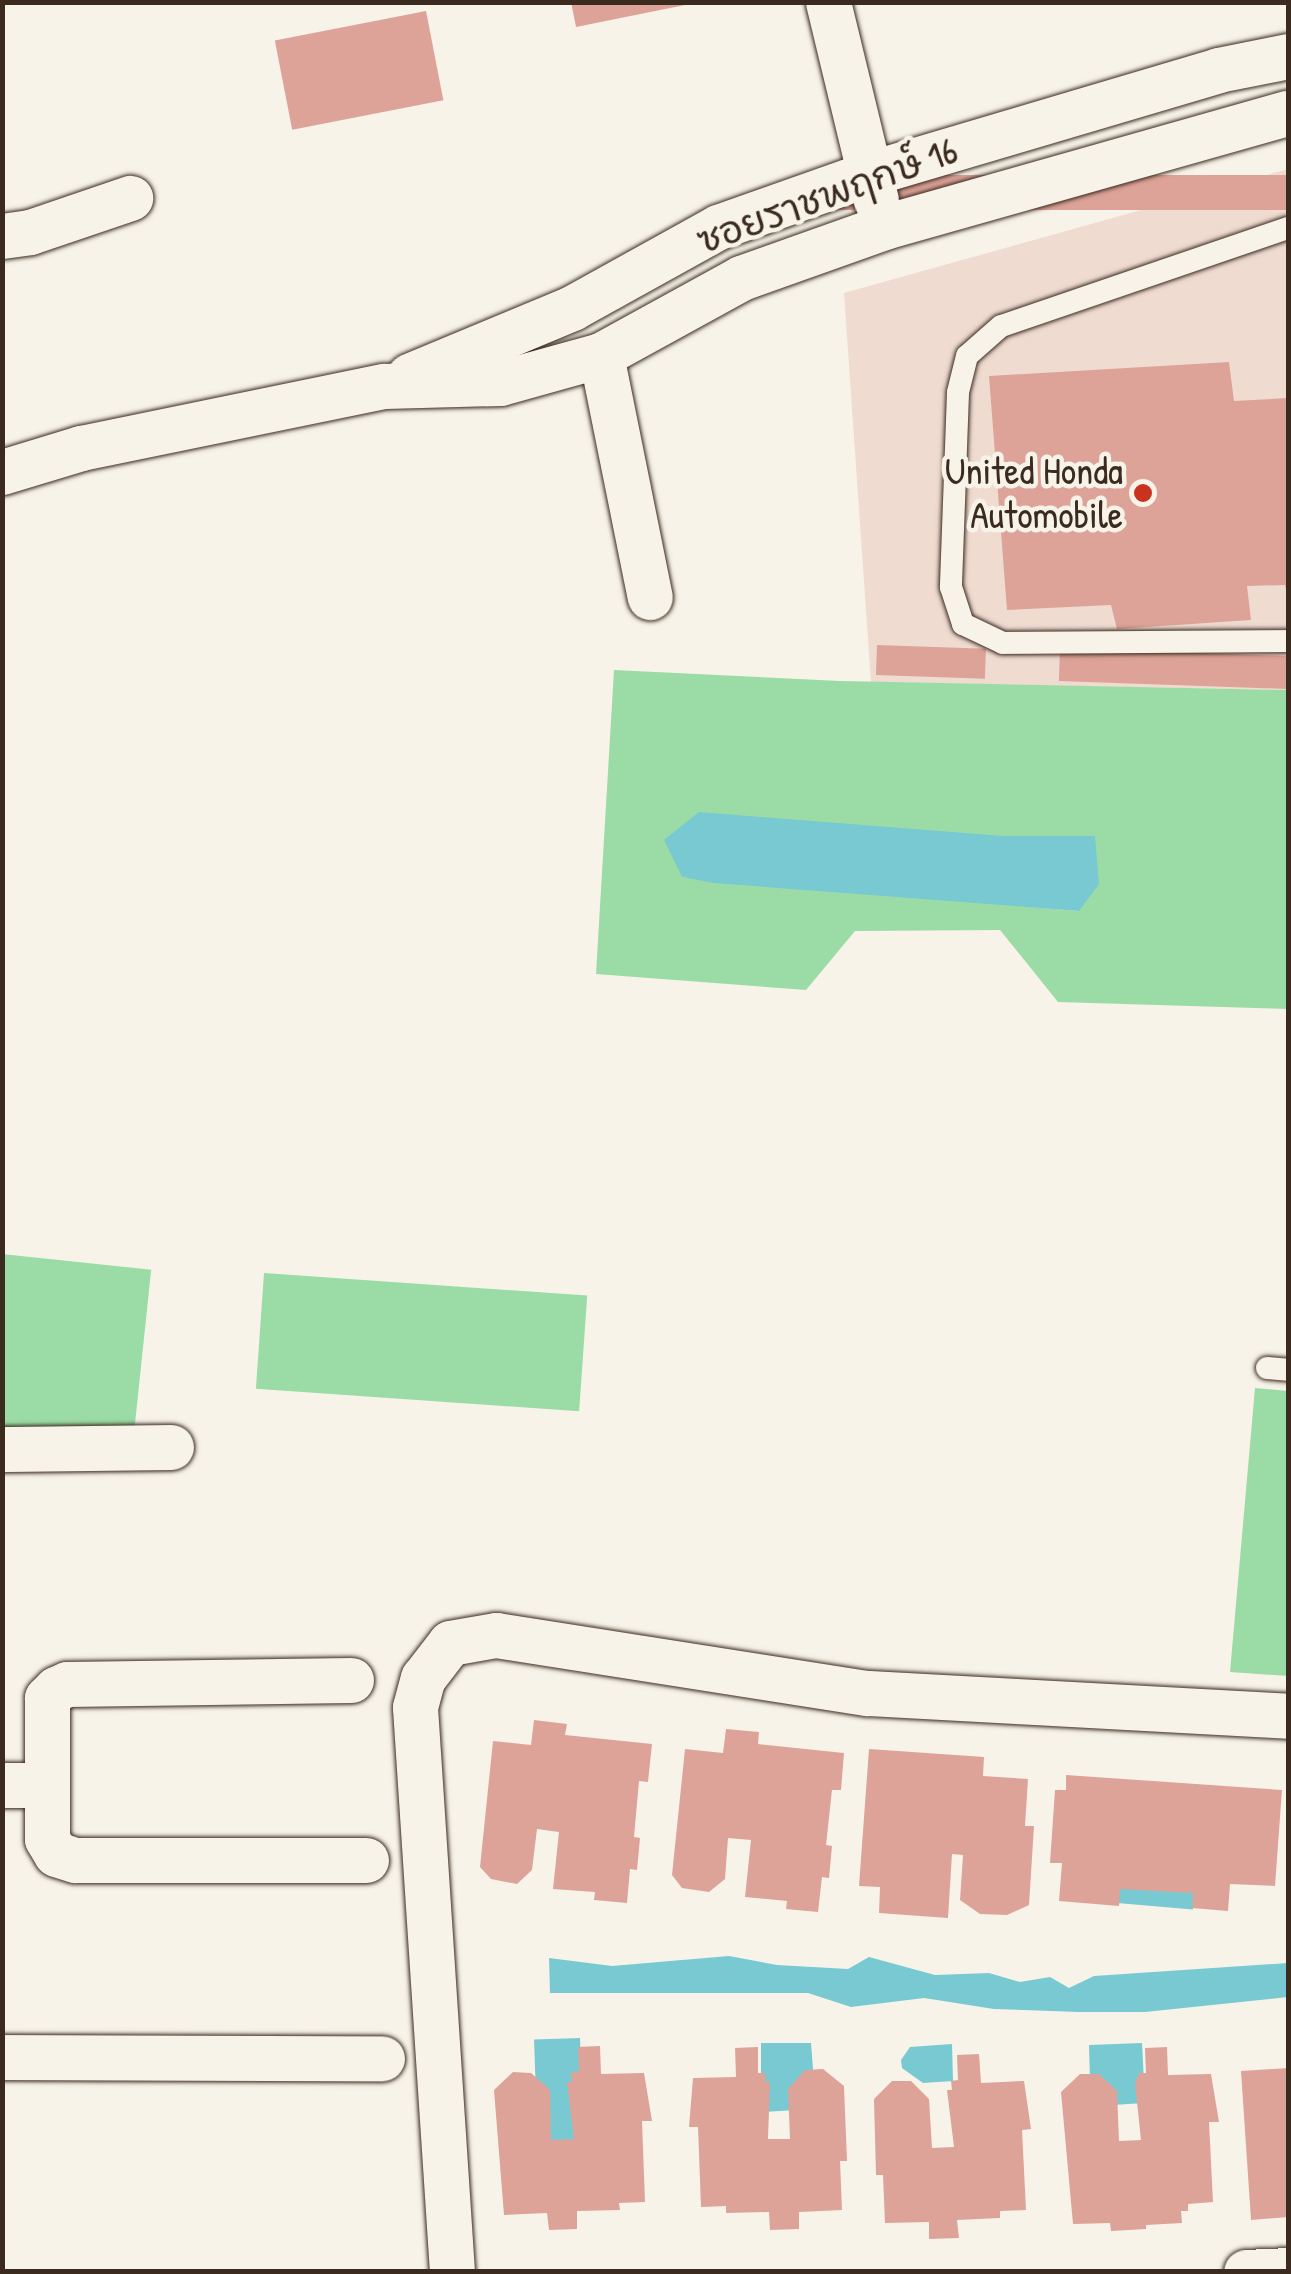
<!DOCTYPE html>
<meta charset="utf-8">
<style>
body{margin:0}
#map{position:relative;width:1291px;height:2274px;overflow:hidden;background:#f7f3e8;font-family:"Patrick Hand","Playpen Sans Thai",sans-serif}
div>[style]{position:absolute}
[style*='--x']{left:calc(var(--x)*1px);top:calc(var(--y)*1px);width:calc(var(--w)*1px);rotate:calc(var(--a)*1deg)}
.built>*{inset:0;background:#efdbd0}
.green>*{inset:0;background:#9bdca6;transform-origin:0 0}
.water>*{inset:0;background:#78c9d2;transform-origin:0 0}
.building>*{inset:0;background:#dda399;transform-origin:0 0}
.roads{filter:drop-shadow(0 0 2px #3b2a1e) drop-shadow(0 0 2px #3b2a1e)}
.lane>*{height:22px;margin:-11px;padding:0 11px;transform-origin:11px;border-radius:11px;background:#f7f3e8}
.street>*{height:45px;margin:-22.5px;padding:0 22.5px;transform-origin:22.5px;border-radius:22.5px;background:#f7f3e8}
.dots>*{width:28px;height:28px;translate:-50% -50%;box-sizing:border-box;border:5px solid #f7f3e8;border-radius:50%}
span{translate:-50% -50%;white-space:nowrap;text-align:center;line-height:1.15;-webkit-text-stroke:9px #f7f3e8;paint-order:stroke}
.street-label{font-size:38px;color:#3b2a1e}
.poi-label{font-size:38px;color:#3b2a1e}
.right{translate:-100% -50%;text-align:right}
.frame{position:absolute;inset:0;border:5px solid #3b2a1e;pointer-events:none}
</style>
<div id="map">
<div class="built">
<div style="clip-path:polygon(1288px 169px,1288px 690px,871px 682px,844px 293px)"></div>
</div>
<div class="green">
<div style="clip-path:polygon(evenodd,614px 670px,840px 681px,1288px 690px,1288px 1009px,1058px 1002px,1000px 930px,855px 931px,806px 990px,596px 974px,614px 670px,1003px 836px,1095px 836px,1078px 911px,682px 877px,1003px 836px)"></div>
<div style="left:2px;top:1254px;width:150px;height:175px;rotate:6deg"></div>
<div style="left:264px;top:1273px;width:324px;height:116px;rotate:4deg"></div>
<div style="clip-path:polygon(1255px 1388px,1288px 1391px,1288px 1676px,1230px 1672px)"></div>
</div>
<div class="water">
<div style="clip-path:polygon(699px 812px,1003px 836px,1095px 836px,1099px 884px,1079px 911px,714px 883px,682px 877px,664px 840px)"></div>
<div style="left:1107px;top:1882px;width:88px;height:20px;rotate:5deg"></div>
<div style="clip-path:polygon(729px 1956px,777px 1965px,848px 1969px,869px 1957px,935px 1975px,989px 1973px,1020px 1982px,1050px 1977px,1069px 1988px,1094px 1976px,1288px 1963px,1288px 1997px,1145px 2012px,1079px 2012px,994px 2009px,924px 1998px,851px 2007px,808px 1993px,550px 1993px,549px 1958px,612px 1966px)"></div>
<div style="left:580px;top:2038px;width:103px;height:46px;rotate:88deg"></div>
<div style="clip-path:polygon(761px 2043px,811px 2043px,813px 2069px,797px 2110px,761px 2112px)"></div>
<div style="clip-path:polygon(1142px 2043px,1145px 2103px,1112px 2105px,1090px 2080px,1089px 2045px)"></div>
<div style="clip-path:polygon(952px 2044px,953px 2081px,923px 2083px,902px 2068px,901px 2060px,910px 2047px)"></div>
</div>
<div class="building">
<div style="clip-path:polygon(571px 2px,690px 2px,690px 4px,576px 27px)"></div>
<div style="left:426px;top:11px;width:91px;height:154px;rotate:79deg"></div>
<div style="left:1288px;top:175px;width:35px;height:449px;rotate:90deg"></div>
<div style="clip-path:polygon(1229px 362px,1234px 401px,1288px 398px,1288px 597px,1285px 585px,1247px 586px,1251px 620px,1117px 629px,1111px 605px,1007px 610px,989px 376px)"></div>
<div style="left:877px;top:645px;width:109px;height:30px;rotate:2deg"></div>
<div style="left:1060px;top:648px;width:228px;height:33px;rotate:2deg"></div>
<div style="clip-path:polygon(534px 1720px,567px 1724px,565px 1735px,652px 1744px,648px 1782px,639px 1781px,634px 1837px,640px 1838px,637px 1870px,630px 1869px,627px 1903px,594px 1900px,595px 1892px,553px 1889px,559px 1832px,537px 1829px,532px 1870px,517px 1884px,491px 1879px,480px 1867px,493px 1741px,531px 1745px)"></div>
<div style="clip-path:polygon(726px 1729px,759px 1732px,758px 1744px,844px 1753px,841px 1790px,832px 1790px,826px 1845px,832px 1846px,829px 1878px,822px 1877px,818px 1912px,786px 1909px,787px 1901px,745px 1897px,751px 1840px,728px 1838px,725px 1879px,709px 1892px,682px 1888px,672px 1875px,685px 1749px,723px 1753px)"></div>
<div style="clip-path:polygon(869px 1749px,984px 1757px,983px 1776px,1028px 1779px,1025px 1826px,1034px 1826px,1029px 1905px,1007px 1915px,980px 1914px,960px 1900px,963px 1855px,952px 1854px,948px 1918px,879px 1913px,880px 1887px,859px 1886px)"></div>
<div style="clip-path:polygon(1066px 1775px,1282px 1790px,1275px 1886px,1230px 1884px,1228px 1911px,1192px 1908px,1193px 1893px,1120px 1889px,1119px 1906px,1059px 1901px,1062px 1863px,1050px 1863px,1055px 1790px,1066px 1790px)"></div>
<div style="clip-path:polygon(600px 2046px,601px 2074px,644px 2073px,652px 2121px,642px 2121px,645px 2202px,619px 2203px,620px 2210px,577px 2211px,577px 2229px,549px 2230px,547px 2213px,504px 2215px,494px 2090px,513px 2072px,531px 2073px,550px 2090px,551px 2140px,574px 2139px,567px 2082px,572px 2082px,571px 2072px,579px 2072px,578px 2047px)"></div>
<div style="clip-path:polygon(758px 2047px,758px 2073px,765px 2073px,766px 2082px,770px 2082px,768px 2139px,790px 2139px,788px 2089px,805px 2070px,823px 2069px,844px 2086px,847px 2161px,840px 2161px,842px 2210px,799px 2212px,799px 2229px,770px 2230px,769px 2212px,726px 2213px,726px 2206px,701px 2207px,698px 2127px,689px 2127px,693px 2078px,736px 2077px,735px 2048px)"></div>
<div style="clip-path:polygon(1167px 2047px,1168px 2075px,1211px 2074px,1219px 2122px,1209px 2122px,1213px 2202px,1188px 2204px,1188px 2211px,1181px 2211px,1182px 2223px,1146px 2225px,1146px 2229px,1111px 2231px,1110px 2223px,1073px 2224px,1061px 2092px,1080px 2074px,1099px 2074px,1117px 2091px,1119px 2141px,1141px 2140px,1135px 2083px,1139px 2073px,1146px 2073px,1145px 2048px)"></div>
<div style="clip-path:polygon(979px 2054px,981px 2083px,1024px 2081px,1031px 2129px,1022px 2130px,1026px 2210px,1000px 2211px,1000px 2218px,957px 2220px,959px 2238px,929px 2239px,929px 2222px,885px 2223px,883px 2175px,876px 2175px,874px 2099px,892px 2081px,911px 2081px,929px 2099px,932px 2148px,954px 2147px,947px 2090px,952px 2090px,951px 2081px,958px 2080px,957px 2055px)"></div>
<div style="clip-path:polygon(1288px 2068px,1288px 2217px,1251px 2220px,1241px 2071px)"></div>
</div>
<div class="roads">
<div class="lane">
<div style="--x:1288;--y:228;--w:303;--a:161.1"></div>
<div style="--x:1001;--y:326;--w:45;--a:138.6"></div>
<div style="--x:967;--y:356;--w:38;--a:104"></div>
<div style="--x:958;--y:393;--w:194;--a:92.1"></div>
<div style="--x:951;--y:587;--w:39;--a:72"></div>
<div style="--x:963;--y:624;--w:44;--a:25.4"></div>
<div style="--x:1003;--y:643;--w:285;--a:-0.4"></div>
<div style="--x:1267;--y:1368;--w:21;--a:5"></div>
</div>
<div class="street">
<div style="--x:828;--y:2;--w:204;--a:76.4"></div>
<div style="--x:2;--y:236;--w:28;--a:-8"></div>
<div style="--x:30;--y:232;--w:106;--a:-18.8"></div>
<div style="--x:601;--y:355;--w:247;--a:78.6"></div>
<div style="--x:409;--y:376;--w:177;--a:-22.6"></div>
<div style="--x:572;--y:308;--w:167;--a:-29"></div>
<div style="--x:718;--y:227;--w:159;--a:-19.5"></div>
<div style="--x:868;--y:174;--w:365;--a:-16.5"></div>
<div style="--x:1218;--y:70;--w:71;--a:-11.3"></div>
<div style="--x:2;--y:472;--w:83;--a:-16.9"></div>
<div style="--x:81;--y:448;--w:309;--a:-11.6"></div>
<div style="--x:384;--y:386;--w:116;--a:-1.5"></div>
<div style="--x:500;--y:383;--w:105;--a:-15.5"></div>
<div style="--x:601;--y:355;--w:160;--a:-28.8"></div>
<div style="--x:741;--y:278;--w:152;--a:-19.6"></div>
<div style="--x:884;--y:227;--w:420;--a:-15.8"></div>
<div style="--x:2;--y:1449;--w:169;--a:-0.7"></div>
<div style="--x:351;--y:1680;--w:284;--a:179.2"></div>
<div style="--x:67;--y:1684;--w:12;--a:156"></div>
<div style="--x:56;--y:1689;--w:13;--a:135"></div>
<div style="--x:47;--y:1698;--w:141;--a:90"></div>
<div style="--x:47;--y:1839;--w:17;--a:59"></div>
<div style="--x:56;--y:1854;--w:20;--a:18"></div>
<div style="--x:75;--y:1860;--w:291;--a:0"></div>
<div style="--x:2;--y:1785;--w:44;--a:0"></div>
<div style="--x:2;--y:2057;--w:380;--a:0.2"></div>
<div style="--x:452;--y:2272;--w:566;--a:-93.75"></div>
<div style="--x:415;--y:1707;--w:30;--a:-75"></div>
<div style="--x:423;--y:1678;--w:44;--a:-52.4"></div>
<div style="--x:450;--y:1643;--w:47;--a:-9.9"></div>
<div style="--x:496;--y:1635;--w:376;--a:8.9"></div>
<div style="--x:868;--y:1693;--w:421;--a:3.1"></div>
<div style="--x:1246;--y:2272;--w:42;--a:-2.7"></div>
</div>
</div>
<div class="dots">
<div style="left:1143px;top:493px;background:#c8321e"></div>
</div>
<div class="street-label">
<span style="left:827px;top:195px;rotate:-20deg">ซอยราชพฤกษ์ 16</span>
</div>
<div class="poi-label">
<span class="right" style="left:1123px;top:493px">United Honda<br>Automobile</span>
</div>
<div class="frame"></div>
</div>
